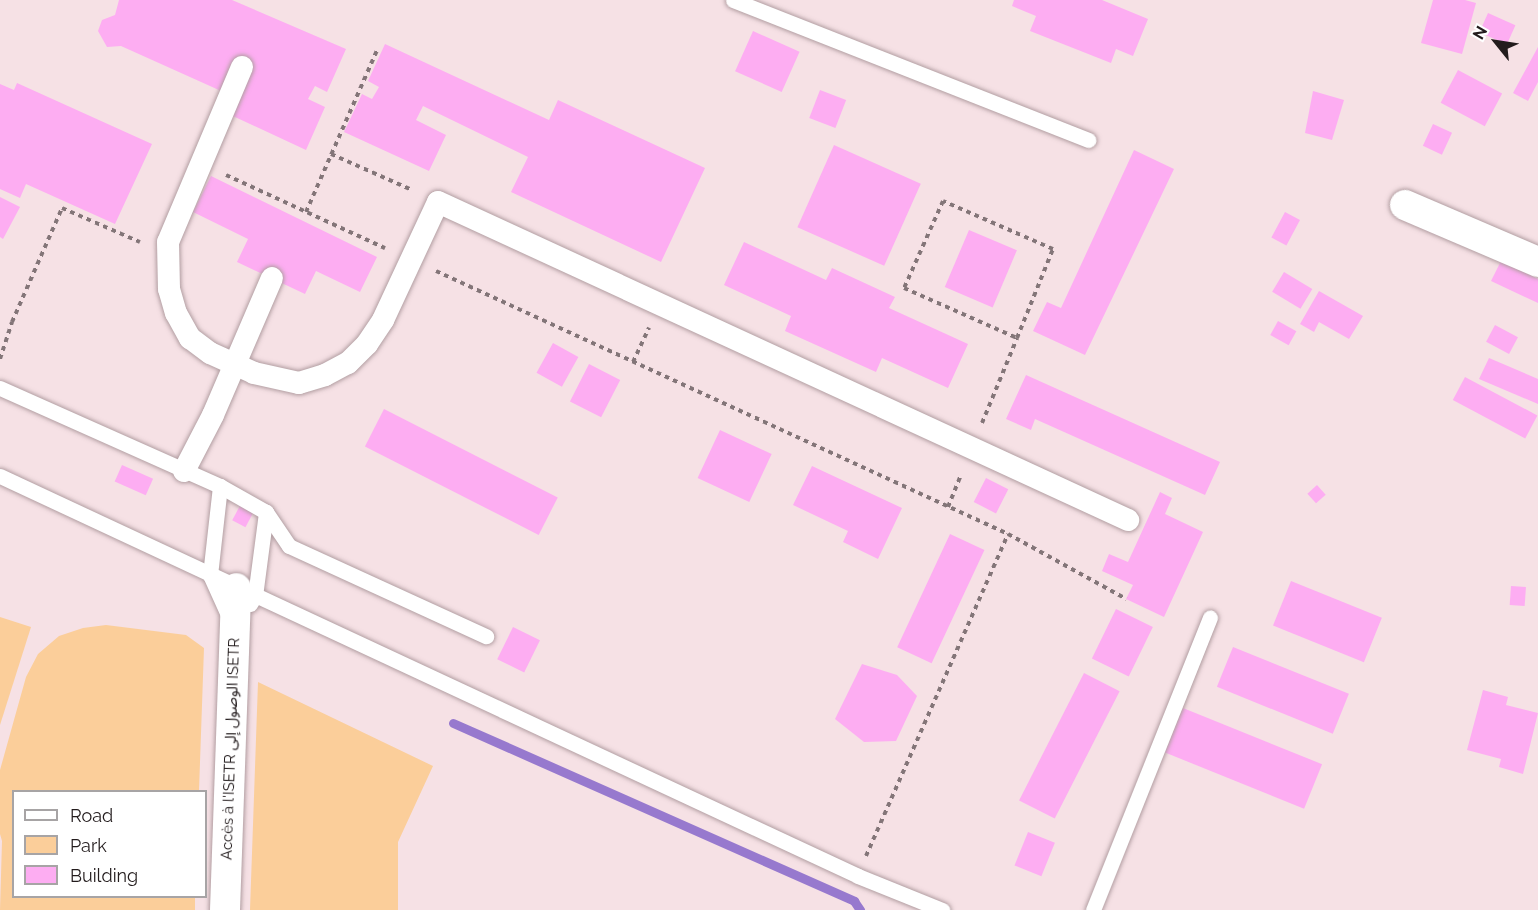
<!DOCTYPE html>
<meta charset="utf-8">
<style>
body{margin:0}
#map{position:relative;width:1538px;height:910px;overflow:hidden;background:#f6e1e5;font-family:Raleway,"Noto Sans Arabic",sans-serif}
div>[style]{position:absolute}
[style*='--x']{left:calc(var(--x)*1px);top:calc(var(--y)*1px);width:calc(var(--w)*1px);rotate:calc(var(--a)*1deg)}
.green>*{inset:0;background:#fbce9a}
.stream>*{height:9px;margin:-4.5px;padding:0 4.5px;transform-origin:4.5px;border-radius:4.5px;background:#9779ce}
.building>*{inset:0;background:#fdadf2;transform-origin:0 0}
.path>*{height:4px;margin-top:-2px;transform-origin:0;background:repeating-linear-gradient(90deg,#837578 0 4.5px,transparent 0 9px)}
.roads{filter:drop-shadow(0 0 2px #b29ea2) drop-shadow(0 0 2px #b29ea2)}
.service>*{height:15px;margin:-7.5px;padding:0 7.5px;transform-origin:7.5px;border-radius:7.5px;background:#fff}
.pedestrian>*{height:22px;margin:-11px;padding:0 11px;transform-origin:11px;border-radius:11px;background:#fff}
.minor>*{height:30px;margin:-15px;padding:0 15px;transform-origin:15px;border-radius:15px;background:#fff}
span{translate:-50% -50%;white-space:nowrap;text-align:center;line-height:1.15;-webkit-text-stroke:5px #fff;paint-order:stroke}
.street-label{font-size:15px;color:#231c1d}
.legend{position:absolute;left:12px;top:790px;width:195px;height:108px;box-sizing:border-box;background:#fff;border:2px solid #a7a4a5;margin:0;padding:8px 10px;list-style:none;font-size:18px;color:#231c1d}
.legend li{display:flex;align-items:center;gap:12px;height:30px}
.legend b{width:30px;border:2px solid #a7a4a5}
.north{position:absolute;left:1466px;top:12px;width:60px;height:60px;-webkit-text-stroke:4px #fff;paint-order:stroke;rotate:300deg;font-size:16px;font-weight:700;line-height:24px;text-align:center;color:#231c1d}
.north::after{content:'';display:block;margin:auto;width:21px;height:27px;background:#231c1d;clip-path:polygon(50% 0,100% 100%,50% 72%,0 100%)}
</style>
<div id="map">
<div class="green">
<div style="clip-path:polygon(0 617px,31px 627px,0 725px)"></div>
<div style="clip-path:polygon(106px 625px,186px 635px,204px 648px,199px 791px,14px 792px,14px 896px,195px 897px,195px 910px,0 910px,2px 841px,0 834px,0 770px,26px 677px,38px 654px,59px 636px,83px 628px)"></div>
<div style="clip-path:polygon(258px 682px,433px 766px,398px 842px,398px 910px,250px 910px)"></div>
</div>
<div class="stream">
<div style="--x:453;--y:723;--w:439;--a:23.9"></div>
<div style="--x:854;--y:901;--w:11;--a:56"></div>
</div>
<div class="building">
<div style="clip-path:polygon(119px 0,232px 0,346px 49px,327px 92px,315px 86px,308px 99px,325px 107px,306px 150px,222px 111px,230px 95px,121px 46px,107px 47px,98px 31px,102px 20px,115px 15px)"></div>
<div style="clip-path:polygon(1014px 0,1102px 0,1148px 19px,1133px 56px,1116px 49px,1111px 63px,1030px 31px,1036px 16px,1012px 6px)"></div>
<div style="clip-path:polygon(1433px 0,1465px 0,1476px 3px,1462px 54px,1421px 43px)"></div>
<div style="left:1488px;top:13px;width:30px;height:21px;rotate:24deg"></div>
<div style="left:753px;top:31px;width:51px;height:44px;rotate:24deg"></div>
<div style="clip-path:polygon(385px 44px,549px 120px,558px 100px,705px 168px,661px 262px,511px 192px,528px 157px,423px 106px,416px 120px,446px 135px,429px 171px,344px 132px,362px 94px,372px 99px,379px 87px,368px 81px)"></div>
<div style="clip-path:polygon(1538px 47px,1538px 82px,1528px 101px,1513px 93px)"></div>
<div style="left:1458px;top:70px;width:50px;height:37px;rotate:28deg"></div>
<div style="clip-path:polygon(17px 83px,152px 144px,115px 224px,26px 184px,20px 198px,0 189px,0 84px,14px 90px)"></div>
<div style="left:820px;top:90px;width:28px;height:30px;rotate:21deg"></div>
<div style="clip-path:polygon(1313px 91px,1344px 100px,1332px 140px,1305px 133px)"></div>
<div style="left:1433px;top:124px;width:21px;height:24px;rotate:25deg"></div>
<div style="left:834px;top:145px;width:95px;height:90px;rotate:24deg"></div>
<div style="clip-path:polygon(1134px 150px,1174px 169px,1085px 355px,1033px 331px,1047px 302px,1061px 308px)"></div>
<div style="clip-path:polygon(211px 176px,377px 257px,360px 292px,316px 271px,305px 294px,237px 262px,248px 239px,193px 212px)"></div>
<div style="clip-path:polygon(0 197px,20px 207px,3px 239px,0 237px)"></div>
<div style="left:1285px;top:212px;width:17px;height:29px;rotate:28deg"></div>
<div style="left:969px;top:230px;width:52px;height:62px;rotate:23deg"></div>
<div style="clip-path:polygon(744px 242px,826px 280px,832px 268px,895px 297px,889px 308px,968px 344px,948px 388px,882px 358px,876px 372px,785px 331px,791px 316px,724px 285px)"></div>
<div style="clip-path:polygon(1501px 261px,1538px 279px,1538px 303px,1491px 281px)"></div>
<div style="left:1284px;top:272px;width:33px;height:23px;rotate:31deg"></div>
<div style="clip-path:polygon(1319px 291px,1363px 316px,1349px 339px,1319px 322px,1314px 332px,1300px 324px)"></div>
<div style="left:1278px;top:321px;width:21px;height:16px;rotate:29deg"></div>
<div style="left:1495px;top:325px;width:26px;height:19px;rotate:28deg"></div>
<div style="left:553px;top:343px;width:29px;height:34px;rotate:29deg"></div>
<div style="clip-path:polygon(1489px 358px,1538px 379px,1538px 404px,1479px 379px)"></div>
<div style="left:589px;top:364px;width:35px;height:42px;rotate:27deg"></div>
<div style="clip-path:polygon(1026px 375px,1220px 462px,1205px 495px,1035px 419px,1031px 430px,1006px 419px)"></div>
<div style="left:1465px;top:377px;width:82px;height:26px;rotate:28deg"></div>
<div style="left:384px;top:409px;width:195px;height:42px;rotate:27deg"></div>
<div style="left:720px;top:430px;width:57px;height:53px;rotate:25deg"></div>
<div style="left:122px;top:465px;width:34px;height:18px;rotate:24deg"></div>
<div style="clip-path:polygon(812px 466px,902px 508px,878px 559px,843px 542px,848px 531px,793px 505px)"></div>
<div style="left:986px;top:478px;width:25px;height:27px;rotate:27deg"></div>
<div style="left:1317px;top:485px;width:13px;height:13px;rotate:48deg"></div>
<div style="clip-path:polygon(1160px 492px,1172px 498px,1165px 514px,1203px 532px,1164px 617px,1126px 599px,1133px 585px,1102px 571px,1109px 554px,1128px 562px)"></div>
<div style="left:243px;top:500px;width:15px;height:23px;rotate:28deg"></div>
<div style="left:950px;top:534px;width:38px;height:125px;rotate:25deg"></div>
<div style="left:1291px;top:581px;width:98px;height:48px;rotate:22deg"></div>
<div style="left:1511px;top:586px;width:15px;height:19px;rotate:4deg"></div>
<div style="left:1116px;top:609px;width:41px;height:55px;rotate:26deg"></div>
<div style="left:513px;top:627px;width:30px;height:36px;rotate:26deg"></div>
<div style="left:1233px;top:647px;width:125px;height:43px;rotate:22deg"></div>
<div style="clip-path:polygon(862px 664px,897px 675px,917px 696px,896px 741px,864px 742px,835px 719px)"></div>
<div style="left:1084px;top:673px;width:40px;height:143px;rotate:27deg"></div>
<div style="clip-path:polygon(1483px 690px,1508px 697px,1506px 705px,1538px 713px,1523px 774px,1499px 767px,1501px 759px,1467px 750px)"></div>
<div style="left:1183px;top:708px;width:150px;height:48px;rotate:22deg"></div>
<div style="left:1028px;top:832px;width:29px;height:36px;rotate:22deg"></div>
</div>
<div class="path">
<div style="--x:331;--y:154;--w:89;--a:24"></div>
<div style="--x:226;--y:175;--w:175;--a:24.7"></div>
<div style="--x:306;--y:212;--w:179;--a:-66.3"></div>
<div style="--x:436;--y:271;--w:630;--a:24.69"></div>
<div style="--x:1008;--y:534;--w:135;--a:28.8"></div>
<div style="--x:0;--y:359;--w:39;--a:-72"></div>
<div style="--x:12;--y:322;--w:124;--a:-66.3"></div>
<div style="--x:62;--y:208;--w:85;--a:23.6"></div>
<div style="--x:633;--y:362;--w:38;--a:-65"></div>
<div style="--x:982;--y:423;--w:92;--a:-67.6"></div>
<div style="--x:1017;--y:338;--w:96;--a:-68"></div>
<div style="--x:1053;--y:249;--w:120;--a:-156.4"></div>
<div style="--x:943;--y:201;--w:95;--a:114.1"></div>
<div style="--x:904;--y:288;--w:124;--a:23.9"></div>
<div style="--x:948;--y:507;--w:35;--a:-68"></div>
<div style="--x:866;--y:856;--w:352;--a:-66.2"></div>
</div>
<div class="roads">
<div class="service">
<div style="--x:733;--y:0;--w:382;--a:21.5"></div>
<div style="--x:0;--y:388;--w:241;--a:24"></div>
<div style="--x:220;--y:486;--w:53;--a:29.5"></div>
<div style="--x:266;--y:512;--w:41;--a:55.9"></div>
<div style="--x:289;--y:546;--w:217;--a:24.6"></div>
<div style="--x:0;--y:476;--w:947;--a:24.99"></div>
<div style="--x:858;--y:876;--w:91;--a:22"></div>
<div style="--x:220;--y:486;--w:90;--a:96.4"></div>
<div style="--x:210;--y:575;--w:46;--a:65.7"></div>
<div style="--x:250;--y:604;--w:9;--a:-58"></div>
<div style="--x:255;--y:596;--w:85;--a:-82.5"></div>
<div style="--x:1093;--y:910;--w:315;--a:-68.2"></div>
</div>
<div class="pedestrian">
<div style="--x:242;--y:67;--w:190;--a:112.9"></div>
<div style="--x:168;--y:242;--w:47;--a:88.8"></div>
<div style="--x:169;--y:289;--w:25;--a:74"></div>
<div style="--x:176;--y:313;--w:29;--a:61"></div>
<div style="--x:190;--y:338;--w:25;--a:37"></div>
<div style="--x:210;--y:353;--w:48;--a:24.4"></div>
<div style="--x:254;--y:373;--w:46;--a:12.5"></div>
<div style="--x:299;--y:383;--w:27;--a:-17"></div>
<div style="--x:325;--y:375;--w:26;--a:-28"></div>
<div style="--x:348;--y:363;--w:27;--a:-45"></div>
<div style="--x:367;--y:344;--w:29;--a:-56"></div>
<div style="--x:383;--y:320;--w:130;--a:-65"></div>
<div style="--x:438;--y:202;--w:760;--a:24.74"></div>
<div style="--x:184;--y:471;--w:63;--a:-62.6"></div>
<div style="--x:213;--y:415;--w:149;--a:-66.7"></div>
</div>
<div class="minor">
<div style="--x:1405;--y:205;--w:145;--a:23.2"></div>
<div style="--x:225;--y:910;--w:322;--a:-88"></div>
</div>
</div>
<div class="street-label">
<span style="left:231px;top:749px;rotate:-88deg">Accès à l'ISETR الوصول إلى ISETR</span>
</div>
<ul class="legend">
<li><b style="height:8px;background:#fff"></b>Road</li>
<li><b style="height:16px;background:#fbce9a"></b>Park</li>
<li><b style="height:16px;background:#fdadf2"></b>Building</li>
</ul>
<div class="north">N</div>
</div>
